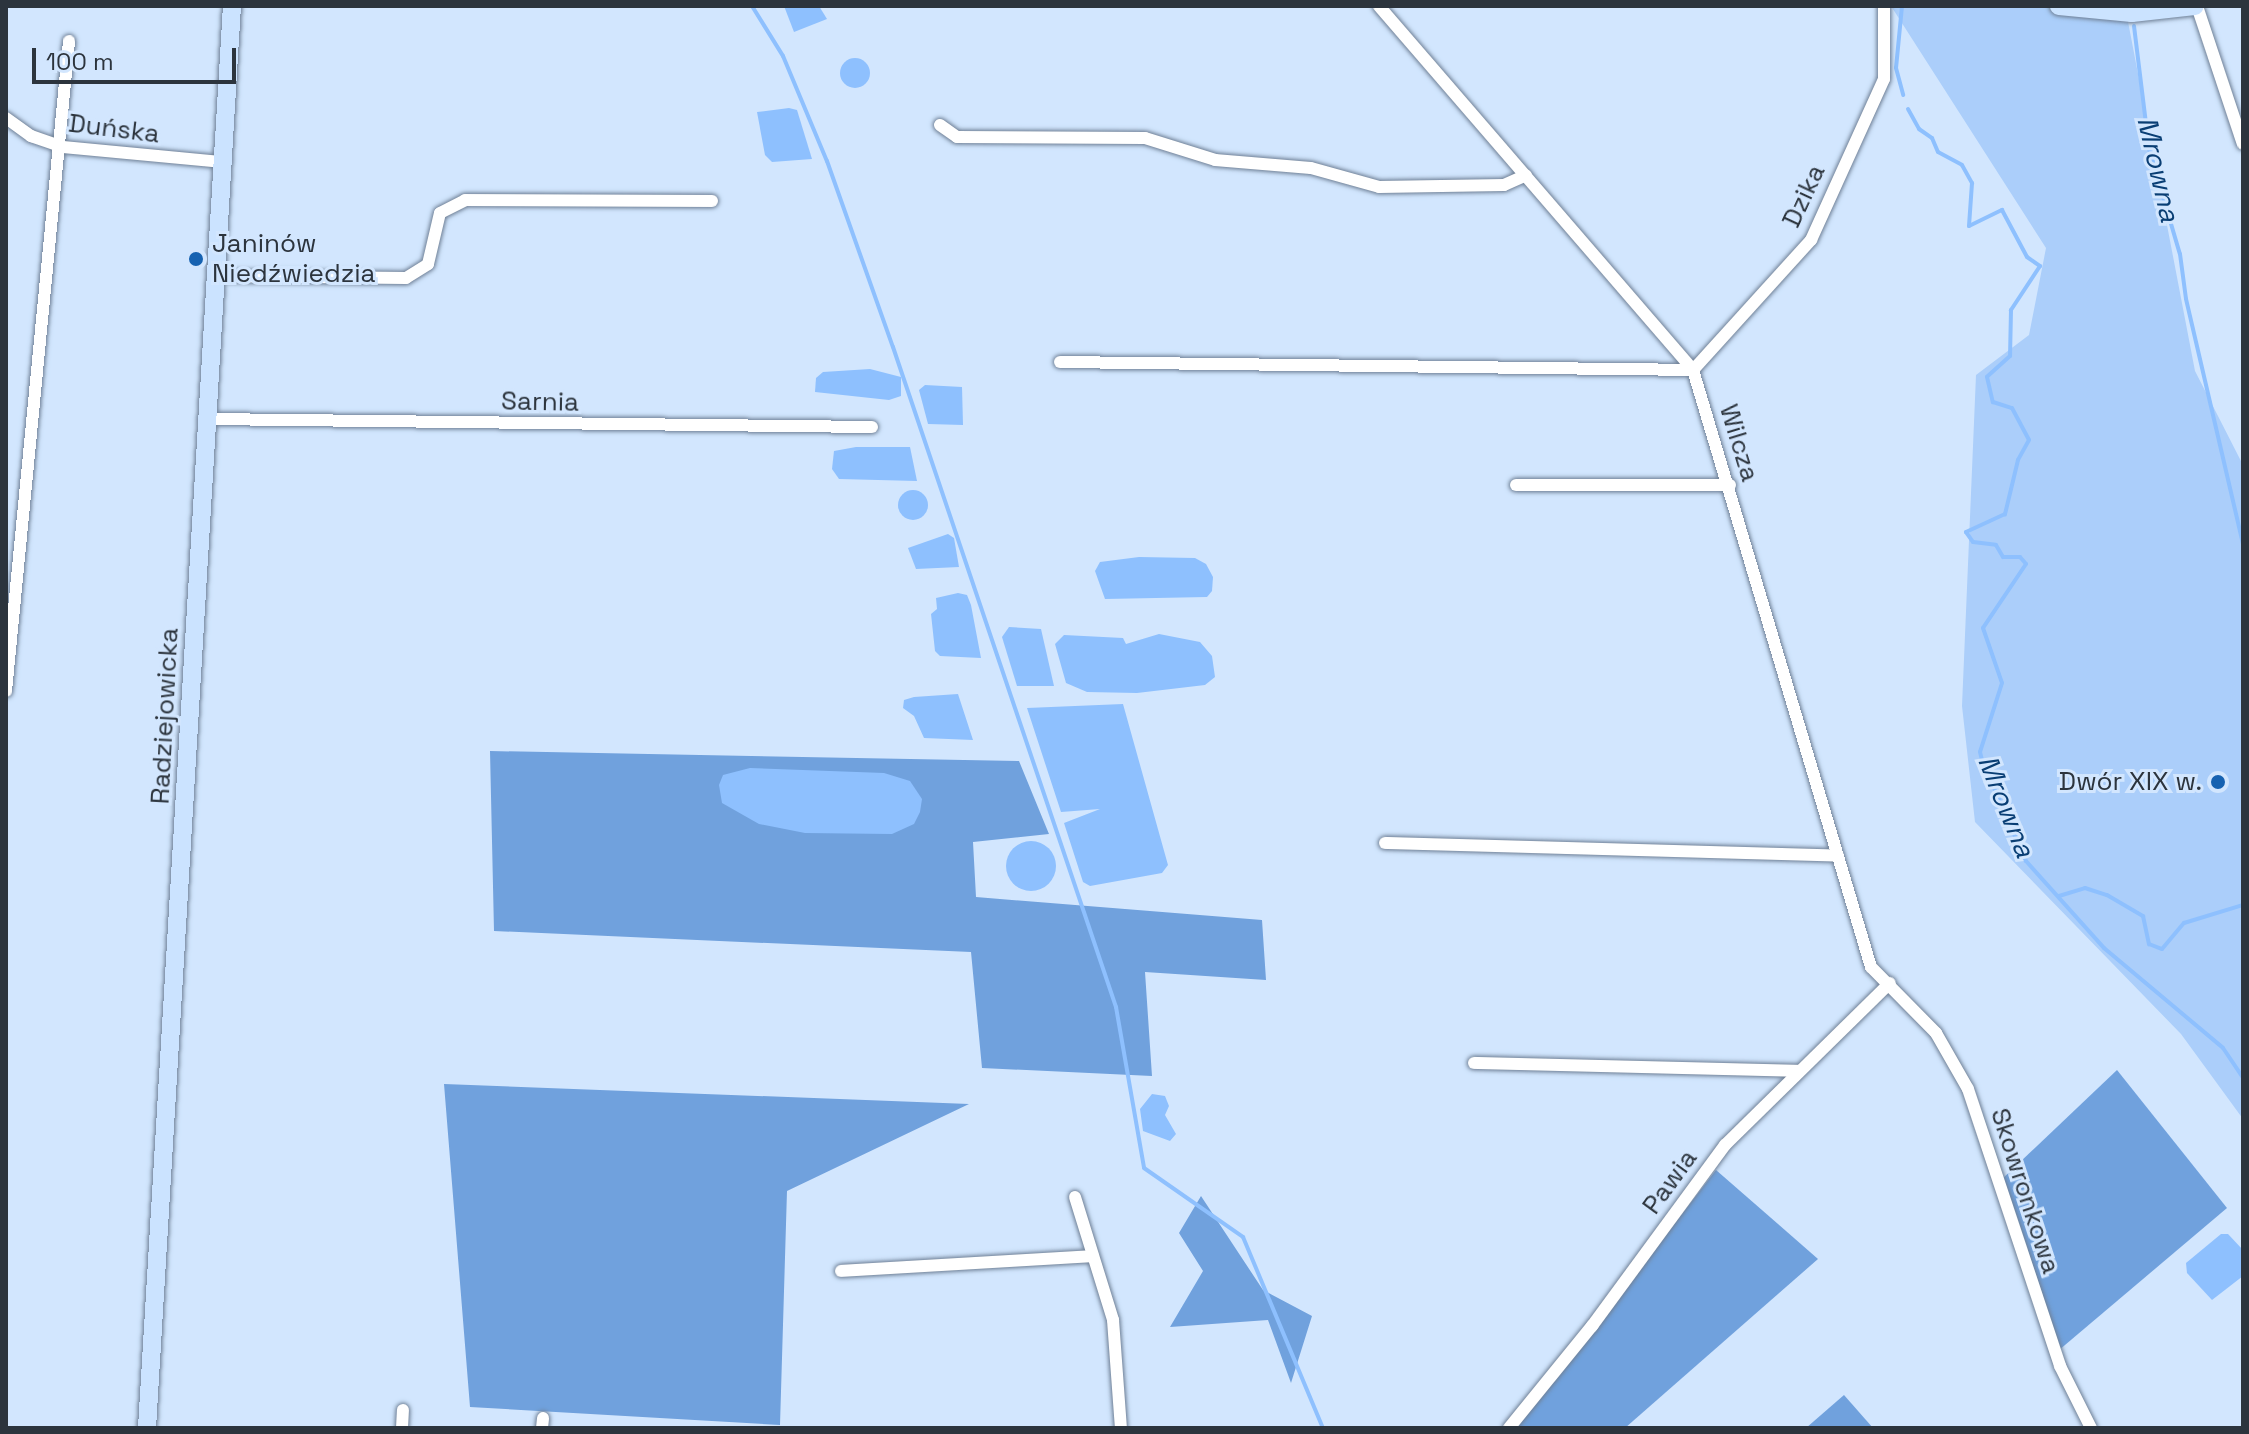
<!DOCTYPE html>
<meta charset="utf-8">
<style>
body{margin:0}
#map{position:relative;width:2249px;height:1434px;overflow:hidden;background:#d2e6fe;font-family:"Space Grotesk",sans-serif}
div>[style]{position:absolute}
[style*='--x']{left:calc(var(--x)*1px);top:calc(var(--y)*1px);width:calc(var(--w)*1px);rotate:calc(var(--a)*1deg)}
.green>*{inset:0;background:#abcefa}
.forest>*{inset:0;background:#70a1dd}
.water>*{inset:0;background:#8ec0fe}
.round{border-radius:50%}
.stream>*{height:4px;margin:-2px;padding:0 2px;transform-origin:2px;border-radius:2px;background:#8ec0fe}
.roads{filter:drop-shadow(0 0 2px #6f8096) drop-shadow(0 0 2px #6f8096)}
.street>*{height:12px;margin:-6px;padding:0 6px;transform-origin:6px;border-radius:6px;background:#fff}
.secondary>*{height:18px;margin:-9px;padding:0 9px;transform-origin:9px;border-radius:9px;background:#cbe3ff}
.dots>*{width:22px;height:22px;translate:-50% -50%;box-sizing:border-box;border:4px solid #d2e6fe;border-radius:50%}
span{translate:-50% -50%;white-space:nowrap;text-align:center;line-height:1.15;-webkit-text-stroke:6px #d2e6fe;paint-order:stroke}
.street-label{font-size:26px;color:#2c343d}
.poi-label{font-size:26px;color:#2c343d}
.left{translate:0 -50%;text-align:left}
.right{translate:-100% -50%;text-align:right}
.water-label{font-size:28px;color:#093e74;font-style:italic}
.frame{position:absolute;inset:0;border:8px solid #2c343d;pointer-events:none}
.scale{position:absolute;left:32px;top:48px;width:204px;height:36px;box-sizing:border-box;border:4px solid #2c343d;border-top:0;padding-left:10px;font-size:24px;line-height:28px;white-space:nowrap;color:#2c343d;-webkit-text-stroke:6px #d2e6fe;paint-order:stroke}
</style>
<div id="map">
<div class="green">
<div style="clip-path:polygon(1891px 6px,2125px 6px,2195px 371px,2243px 465px,2243px 1119px,2181px 1034px,1975px 822px,1962px 706px,1976px 375px,2029px 335px,2046px 248px)"></div>
</div>
<div class="forest">
<div style="clip-path:polygon(490px 751px,1019px 761px,1049px 834px,973px 842px,976px 897px,1262px 920px,1266px 980px,1145px 972px,1152px 1076px,982px 1068px,971px 952px,494px 931px)"></div>
<div style="clip-path:polygon(2117px 1070px,2227px 1208px,2052px 1356px,2000px 1181px)"></div>
<div style="clip-path:polygon(444px 1084px,969px 1104px,787px 1191px,780px 1425px,470px 1407px)"></div>
<div style="clip-path:polygon(1716px 1170px,1818px 1259px,1625px 1428px,1517px 1428px)"></div>
<div style="clip-path:polygon(1201px 1196px,1263px 1290px,1312px 1316px,1291px 1383px,1268px 1320px,1170px 1327px,1203px 1271px,1179px 1233px)"></div>
<div style="clip-path:polygon(1844px 1395px,1873px 1428px,1806px 1428px)"></div>
</div>
<div class="water">
<div style="clip-path:polygon(784px 6px,819px 6px,827px 19px,794px 32px)"></div>
<div class="round" style="left:840px;top:58px;width:30px;height:30px"></div>
<div style="clip-path:polygon(789px 108px,797px 110px,812px 159px,772px 162px,765px 155px,757px 112px)"></div>
<div style="clip-path:polygon(870px 369px,901px 377px,901px 396px,889px 400px,815px 392px,816px 378px,823px 372px)"></div>
<div style="clip-path:polygon(925px 385px,962px 387px,963px 425px,928px 424px,919px 390px)"></div>
<div style="clip-path:polygon(856px 447px,910px 447px,917px 481px,839px 479px,832px 469px,834px 451px)"></div>
<div class="round" style="left:898px;top:490px;width:30px;height:30px"></div>
<div style="clip-path:polygon(948px 534px,954px 538px,959px 567px,916px 569px,908px 548px)"></div>
<div style="clip-path:polygon(1139px 557px,1195px 558px,1206px 564px,1213px 577px,1212px 591px,1207px 597px,1105px 599px,1095px 571px,1100px 562px)"></div>
<div style="clip-path:polygon(958px 593px,967px 595px,971px 605px,981px 658px,940px 656px,935px 651px,931px 614px,937px 609px,936px 598px)"></div>
<div style="clip-path:polygon(1009px 627px,1041px 629px,1054px 686px,1017px 686px,1002px 637px)"></div>
<div style="clip-path:polygon(1159px 634px,1200px 642px,1212px 656px,1215px 677px,1205px 685px,1137px 693px,1087px 692px,1066px 683px,1055px 644px,1064px 635px,1123px 638px,1126px 644px)"></div>
<div style="clip-path:polygon(958px 694px,973px 740px,924px 738px,914px 716px,903px 708px,904px 700px,914px 697px)"></div>
<div style="clip-path:polygon(1123px 704px,1168px 865px,1162px 873px,1090px 886px,1083px 882px,1064px 823px,1100px 809px,1061px 812px,1027px 708px)"></div>
<div style="clip-path:polygon(750px 768px,884px 773px,910px 781px,922px 799px,920px 812px,914px 824px,892px 834px,805px 833px,759px 824px,722px 803px,719px 785px,723px 775px)"></div>
<div class="round" style="left:1006px;top:841px;width:50px;height:50px"></div>
<div style="clip-path:polygon(1152px 1094px,1165px 1096px,1169px 1106px,1165px 1115px,1176px 1134px,1170px 1141px,1143px 1131px,1140px 1109px)"></div>
<div style="clip-path:polygon(2221px 1234px,2228px 1234px,2243px 1250px,2243px 1276px,2212px 1300px,2187px 1273px,2186px 1263px)"></div>
</div>
<div class="stream">
<div style="--x:752;--y:6;--w:59;--a:58.2"></div>
<div style="--x:783;--y:56;--w:114;--a:67.3"></div>
<div style="--x:827;--y:161;--w:197;--a:70.5"></div>
<div style="--x:893;--y:347;--w:697;--a:71.33"></div>
<div style="--x:1116;--y:1007;--w:163;--a:80.1"></div>
<div style="--x:1144;--y:1168;--w:121;--a:34.9"></div>
<div style="--x:1243;--y:1237;--w:207;--a:67.3"></div>
<div style="--x:1902;--y:6;--w:62;--a:95.5"></div>
<div style="--x:1896;--y:68;--w:28;--a:75"></div>
<div style="--x:2134;--y:26;--w:124;--a:83"></div>
<div style="--x:2149;--y:149;--w:109;--a:73.6"></div>
<div style="--x:2180;--y:254;--w:45;--a:82.4"></div>
<div style="--x:2186;--y:299;--w:252;--a:76.9"></div>
<div style="--x:1908;--y:109;--w:23;--a:61"></div>
<div style="--x:1919;--y:129;--w:16;--a:35"></div>
<div style="--x:1932;--y:138;--w:15;--a:67"></div>
<div style="--x:1938;--y:152;--w:27;--a:28"></div>
<div style="--x:1962;--y:165;--w:21;--a:61"></div>
<div style="--x:1972;--y:183;--w:43;--a:94"></div>
<div style="--x:1969;--y:226;--w:37;--a:-26"></div>
<div style="--x:2002;--y:210;--w:53;--a:62"></div>
<div style="--x:2027;--y:257;--w:16;--a:35"></div>
<div style="--x:2040;--y:266;--w:53;--a:123.4"></div>
<div style="--x:2011;--y:310;--w:46;--a:91.2"></div>
<div style="--x:2010;--y:356;--w:31;--a:138"></div>
<div style="--x:1987;--y:377;--w:26;--a:77"></div>
<div style="--x:1993;--y:402;--w:20;--a:18"></div>
<div style="--x:2012;--y:408;--w:36;--a:62"></div>
<div style="--x:2029;--y:440;--w:23;--a:119"></div>
<div style="--x:2018;--y:460;--w:56;--a:103.5"></div>
<div style="--x:2005;--y:514;--w:43;--a:155.2"></div>
<div style="--x:1966;--y:532;--w:12;--a:55"></div>
<div style="--x:1973;--y:542;--w:23;--a:7"></div>
<div style="--x:1996;--y:545;--w:14;--a:60"></div>
<div style="--x:2003;--y:557;--w:17;--a:0"></div>
<div style="--x:2020;--y:557;--w:9;--a:49"></div>
<div style="--x:2026;--y:564;--w:77;--a:123.9"></div>
<div style="--x:1983;--y:628;--w:58;--a:70.9"></div>
<div style="--x:2002;--y:683;--w:72;--a:107.7"></div>
<div style="--x:1980;--y:752;--w:8;--a:76"></div>
<div style="--x:1982;--y:760;--w:110;--a:66.5"></div>
<div style="--x:2026;--y:861;--w:117;--a:48.1"></div>
<div style="--x:2104;--y:948;--w:155;--a:40"></div>
<div style="--x:2223;--y:1048;--w:36;--a:56"></div>
<div style="--x:2059;--y:896;--w:27;--a:-17"></div>
<div style="--x:2085;--y:888;--w:23;--a:18"></div>
<div style="--x:2107;--y:895;--w:42;--a:30.3"></div>
<div style="--x:2143;--y:916;--w:29;--a:78"></div>
<div style="--x:2149;--y:944;--w:14;--a:21"></div>
<div style="--x:2162;--y:949;--w:34;--a:-50"></div>
<div style="--x:2184;--y:923;--w:62;--a:-17"></div>
</div>
<div class="roads">
<div class="street">
<div style="--x:1379;--y:6;--w:481;--a:49.2"></div>
<div style="--x:1693;--y:370;--w:623;--a:73.4"></div>
<div style="--x:1871;--y:967;--w:93;--a:45.4"></div>
<div style="--x:1936;--y:1033;--w:64;--a:60.3"></div>
<div style="--x:1968;--y:1089;--w:292;--a:71.6"></div>
<div style="--x:2060;--y:1366;--w:69;--a:63.4"></div>
<div style="--x:2197;--y:6;--w:145;--a:71.6"></div>
<div style="--x:6;--y:118;--w:31;--a:36"></div>
<div style="--x:31;--y:136;--w:34;--a:19"></div>
<div style="--x:63;--y:147;--w:161;--a:5.4"></div>
<div style="--x:940;--y:125;--w:21;--a:35"></div>
<div style="--x:957;--y:137;--w:188;--a:0.3"></div>
<div style="--x:1145;--y:138;--w:73;--a:17.4"></div>
<div style="--x:1215;--y:160;--w:96;--a:4.8"></div>
<div style="--x:1311;--y:168;--w:71;--a:15.6"></div>
<div style="--x:1379;--y:187;--w:125;--a:-0.9"></div>
<div style="--x:1504;--y:185;--w:24;--a:-24"></div>
<div style="--x:216;--y:276;--w:190;--a:0.6"></div>
<div style="--x:406;--y:278;--w:26;--a:-32"></div>
<div style="--x:428;--y:264;--w:52;--a:-76.8"></div>
<div style="--x:440;--y:213;--w:28;--a:-27"></div>
<div style="--x:465;--y:200;--w:247;--a:0.2"></div>
<div style="--x:1060;--y:362;--w:633;--a:0.72"></div>
<div style="--x:1693;--y:370;--w:176;--a:-47.8"></div>
<div style="--x:1811;--y:240;--w:177;--a:-65.6"></div>
<div style="--x:1884;--y:79;--w:73;--a:-90"></div>
<div style="--x:208;--y:419;--w:664;--a:0.69"></div>
<div style="--x:1516;--y:485;--w:214;--a:0"></div>
<div style="--x:6;--y:691;--w:653;--a:-84.46"></div>
<div style="--x:1385;--y:843;--w:453;--a:1.6"></div>
<div style="--x:1474;--y:1063;--w:325;--a:1.4"></div>
<div style="--x:1075;--y:1197;--w:129;--a:72.8"></div>
<div style="--x:1113;--y:1320;--w:108;--a:85.8"></div>
<div style="--x:841;--y:1271;--w:252;--a:-3.4"></div>
<div style="--x:402;--y:1428;--w:18;--a:-87"></div>
<div style="--x:542;--y:1428;--w:10;--a:-84"></div>
<div style="--x:1509;--y:1428;--w:132;--a:-50.9"></div>
<div style="--x:1592;--y:1326;--w:225;--a:-53.7"></div>
<div style="--x:1725;--y:1145;--w:231;--a:-44.5"></div>
</div>
<div class="secondary">
<div style="--x:2059;--y:6;--w:73;--a:5.5"></div>
<div style="--x:2132;--y:13;--w:63;--a:-6.3"></div>
<div style="--x:147;--y:1428;--w:1425;--a:-86.58"></div>
</div>
</div>
<div class="dots">
<div style="left:196px;top:259px;background:#1662b1"></div>
<div style="left:2218px;top:782px;background:#1662b1"></div>
</div>
<div class="street-label">
<span style="left:114px;top:129px;rotate:7deg">Duńska</span>
<span style="left:1804px;top:196px;rotate:-65deg">Dzika</span>
<span style="left:540px;top:402px;rotate:1deg">Sarnia</span>
<span style="left:1739px;top:443px;rotate:73deg">Wilcza</span>
<span style="left:165px;top:716px;rotate:-87deg">Radziejowicka</span>
<span style="left:1670px;top:1182px;rotate:-54deg">Pawia</span>
<span style="left:2025px;top:1191px;rotate:72deg">Skowronkowa</span>
</div>
<div class="poi-label">
<span class="left" style="left:212px;top:259px">Janinów<br>Niedźwiedzia</span>
<span class="right" style="left:2202px;top:782px">Dwór XIX w.</span>
</div>
<div class="water-label">
<span style="left:2159px;top:169px;rotate:77deg">Mrowna</span>
<span style="left:2007px;top:806px;rotate:68deg">Mrowna</span>
</div>
<div class="frame"></div>
<div class="scale">100 m</div>
</div>
